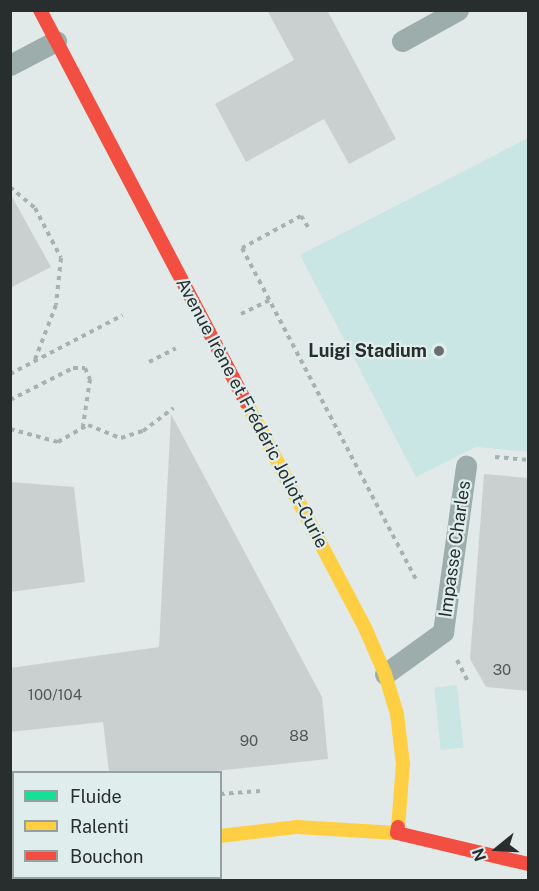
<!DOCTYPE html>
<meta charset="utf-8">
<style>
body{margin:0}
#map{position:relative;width:539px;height:891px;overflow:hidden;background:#e2eae9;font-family:"Public Sans",sans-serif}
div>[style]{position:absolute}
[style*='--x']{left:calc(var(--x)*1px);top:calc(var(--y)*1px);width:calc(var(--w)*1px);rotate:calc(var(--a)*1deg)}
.green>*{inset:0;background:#c9e6e4;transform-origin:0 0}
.building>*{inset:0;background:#cad0cf}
.path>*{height:4px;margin-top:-2px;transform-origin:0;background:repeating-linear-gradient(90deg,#a6b2b1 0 4.5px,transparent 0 9px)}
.lane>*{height:21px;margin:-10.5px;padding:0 10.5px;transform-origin:10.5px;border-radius:10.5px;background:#9cadab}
.fast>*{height:14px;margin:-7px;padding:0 7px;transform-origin:7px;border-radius:7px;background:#16e098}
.slow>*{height:14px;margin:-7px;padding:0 7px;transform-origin:7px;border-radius:7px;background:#ffcf43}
.jam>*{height:14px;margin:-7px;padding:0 7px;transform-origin:7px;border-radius:7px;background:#f24e42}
.dots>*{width:16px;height:16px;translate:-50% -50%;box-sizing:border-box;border:3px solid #dfedec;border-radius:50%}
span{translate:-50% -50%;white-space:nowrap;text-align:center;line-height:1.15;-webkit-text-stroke:4.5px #dfedec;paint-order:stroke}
.number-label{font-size:15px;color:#525857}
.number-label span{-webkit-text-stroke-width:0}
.poi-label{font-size:18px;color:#282d2d;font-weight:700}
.right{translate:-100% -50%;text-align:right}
.street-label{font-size:18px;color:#282d2d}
.frame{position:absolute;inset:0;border:12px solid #282d2d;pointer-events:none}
.legend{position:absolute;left:12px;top:771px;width:210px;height:108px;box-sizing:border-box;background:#dfedec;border:2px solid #96a0a0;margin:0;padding:8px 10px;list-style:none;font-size:18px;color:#282d2d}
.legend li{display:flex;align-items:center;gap:12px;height:30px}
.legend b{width:30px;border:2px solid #96a0a0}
.north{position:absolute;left:467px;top:819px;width:60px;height:60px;-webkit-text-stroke:4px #dfedec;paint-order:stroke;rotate:252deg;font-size:16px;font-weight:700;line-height:24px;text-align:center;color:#282d2d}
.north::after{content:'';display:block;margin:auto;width:21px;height:27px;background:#282d2d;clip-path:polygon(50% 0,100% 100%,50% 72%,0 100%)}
</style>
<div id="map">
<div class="green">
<div style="clip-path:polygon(528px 138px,528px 452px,476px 447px,416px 477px,300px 255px)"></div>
<div style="left:457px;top:685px;width:63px;height:23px;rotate:84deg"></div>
</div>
<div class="building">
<div style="clip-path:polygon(267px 10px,327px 10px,396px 139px,349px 164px,324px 119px,246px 162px,215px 104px,294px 60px)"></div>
<div style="clip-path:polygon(10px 193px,51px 267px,10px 288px)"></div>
<div style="clip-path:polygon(171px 414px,322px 697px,328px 759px,206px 772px,109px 772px,103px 722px,10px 732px,10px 668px,159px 647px)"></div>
<div style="clip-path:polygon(484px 474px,528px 478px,528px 691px,486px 687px,470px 659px)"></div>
<div style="clip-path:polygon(10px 482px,74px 487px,85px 582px,10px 592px)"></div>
</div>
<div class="path">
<div style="--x:10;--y:187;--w:33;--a:40"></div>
<div style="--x:35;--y:208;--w:56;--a:62.5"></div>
<div style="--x:61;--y:258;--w:47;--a:96.1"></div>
<div style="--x:56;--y:305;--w:61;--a:111.1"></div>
<div style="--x:308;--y:227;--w:13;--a:-122"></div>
<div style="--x:301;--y:216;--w:67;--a:151.5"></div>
<div style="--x:242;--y:248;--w:376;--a:62.3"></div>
<div style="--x:241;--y:314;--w:32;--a:-26"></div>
<div style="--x:149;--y:362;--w:30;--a:-27"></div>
<div style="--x:10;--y:374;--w:127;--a:-27.6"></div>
<div style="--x:10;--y:400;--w:71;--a:-26.9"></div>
<div style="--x:73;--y:368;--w:12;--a:0"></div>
<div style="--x:85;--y:368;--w:12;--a:66"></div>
<div style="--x:90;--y:379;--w:48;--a:98.5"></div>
<div style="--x:10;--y:429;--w:50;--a:15.2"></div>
<div style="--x:58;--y:442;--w:34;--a:-30"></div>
<div style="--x:88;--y:425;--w:35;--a:22"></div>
<div style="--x:121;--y:438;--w:23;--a:-18"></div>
<div style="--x:143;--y:431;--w:38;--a:-37"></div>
<div style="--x:495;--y:457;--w:33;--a:5"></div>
<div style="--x:457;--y:660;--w:25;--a:63"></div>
<div style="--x:220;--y:794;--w:40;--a:-4.3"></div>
<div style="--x:10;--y:819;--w:4;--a:0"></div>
<div style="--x:178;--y:880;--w:25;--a:-5"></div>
</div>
<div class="lane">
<div style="--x:402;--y:41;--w:64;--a:-29"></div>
<div style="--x:10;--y:65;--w:52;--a:-27.6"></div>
<div style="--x:385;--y:674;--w:72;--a:-35.9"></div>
<div style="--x:443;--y:632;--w:168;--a:-82.1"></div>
</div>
<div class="fast">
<div style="--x:10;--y:861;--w:4;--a:-14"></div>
</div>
<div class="slow">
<div style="--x:246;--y:402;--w:258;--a:62.2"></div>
<div style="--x:366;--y:630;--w:48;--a:66.6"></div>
<div style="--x:385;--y:674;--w:42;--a:73.3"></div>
<div style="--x:397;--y:714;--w:50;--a:83.2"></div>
<div style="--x:403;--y:764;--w:63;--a:94.5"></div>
<div style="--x:220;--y:836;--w:78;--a:-6.7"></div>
<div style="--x:297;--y:827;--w:100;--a:3.4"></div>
</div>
<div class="jam">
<div style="--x:40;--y:10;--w:443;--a:62.3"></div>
<div style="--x:398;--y:827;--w:6;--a:99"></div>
<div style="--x:397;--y:833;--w:135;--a:13.3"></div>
</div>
<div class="dots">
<div style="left:439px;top:351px;background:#696f6f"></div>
</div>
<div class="number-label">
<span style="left:502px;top:670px">30</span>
<span style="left:55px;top:695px">100/104</span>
<span style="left:299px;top:736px">88</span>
<span style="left:249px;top:741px">90</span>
</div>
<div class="poi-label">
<span class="right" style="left:427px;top:351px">Luigi Stadium</span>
</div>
<div class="street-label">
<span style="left:252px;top:413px;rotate:62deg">Avenue Irène et Frédéric Joliot-Curie</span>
<span style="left:455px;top:549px;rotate:-82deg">Impasse Charles</span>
</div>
<div class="frame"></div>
<ul class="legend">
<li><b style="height:8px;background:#16e098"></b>Fluide</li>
<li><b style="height:8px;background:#ffcf43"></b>Ralenti</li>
<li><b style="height:8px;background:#f24e42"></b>Bouchon</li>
</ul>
<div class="north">N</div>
</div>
